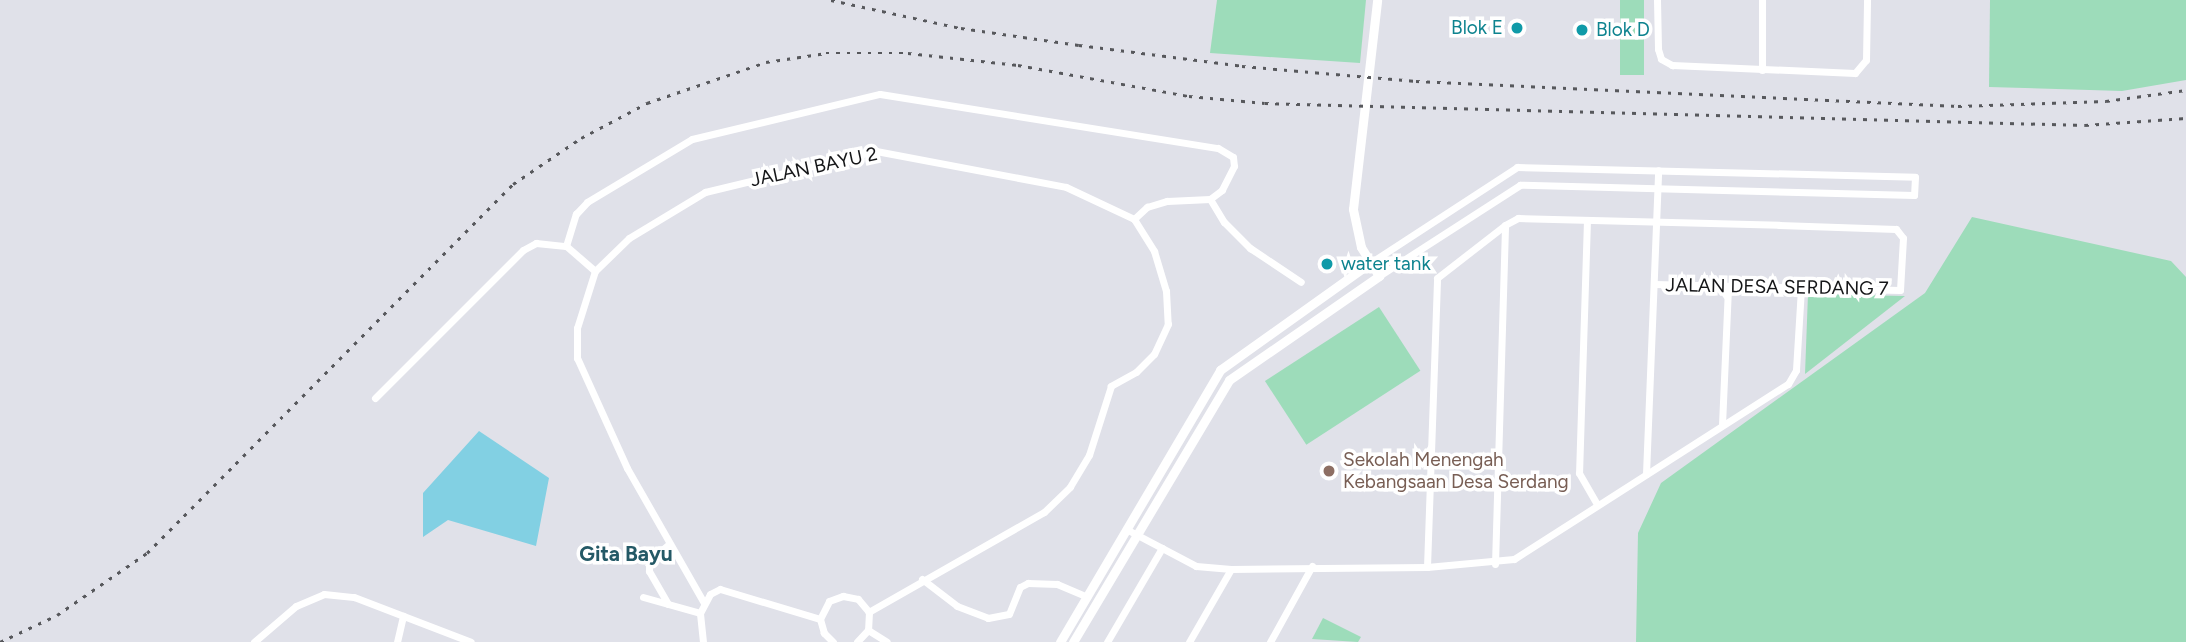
<!DOCTYPE html>
<style>
body{margin:0}
#map{position:relative;width:2186px;height:642px;overflow:hidden;background:#e0e1e9;font-family:Figtree,sans-serif}
div>[style]{position:absolute}
[style*='--x']{left:calc(var(--x)*1px);top:calc(var(--y)*1px);width:calc(var(--w)*1px);rotate:calc(var(--a)*1deg)}
.green>*{inset:0;background:#9ddcba;transform-origin:0 0}
.water>*{inset:0;background:#82d0e3}
.minor>*{height:7px;margin:-3.5px;padding:0 3.5px;transform-origin:3.5px;border-radius:3.5px;background:#fff}
.tertiary>*{height:9px;margin:-4.5px;padding:0 4.5px;transform-origin:4.5px;border-radius:4.5px;background:#fff}
.rail>*{height:2.5px;margin-top:-1.25px;transform-origin:0;background:repeating-linear-gradient(90deg,#57585c 0 3.5px,transparent 0 10.5px)}
.dots>*{width:19px;height:19px;translate:-50% -50%;box-sizing:border-box;border:4px solid #fff;border-radius:50%}
span{translate:-50% -50%;white-space:nowrap;text-align:center;line-height:1.15;-webkit-text-stroke:7px #fff;paint-order:stroke}
.culture-label{font-size:19px;color:#0d838f}
.right{translate:-100% -50%;text-align:right}
.left{translate:0 -50%;text-align:left}
.street-label{font-size:19px;color:#151618}
.education-label{font-size:19px;color:#785e54}
.neighbourhood-label{font-size:21px;color:#245966;font-weight:700}
</style>
<div id="map">
<div class="green">
<div style="clip-path:polygon(1217px 0,1366px 0,1360px 63px,1210px 53px)"></div>
<div style="left:1620px;top:0;width:24px;height:75px"></div>
<div style="clip-path:polygon(1990px 0,2186px 0,2186px 80px,2122px 91px,1989px 87px)"></div>
<div style="clip-path:polygon(1972px 217px,2171px 261px,2186px 277px,2186px 642px,1636px 642px,1638px 533px,1661px 483px,1925px 293px)"></div>
<div style="clip-path:polygon(1808px 294px,1905px 296px,1805px 374px)"></div>
<div style="left:1379px;top:307px;width:76px;height:136px;rotate:57deg"></div>
<div style="clip-path:polygon(1323px 618px,1361px 637px,1358px 642px,1312px 639px)"></div>
</div>
<div class="water">
<div style="clip-path:polygon(479px 431px,549px 478px,536px 546px,448px 520px,423px 537px,423px 493px)"></div>
</div>
<div class="minor">
<div style="--x:1657;--y:0;--w:49;--a:88.8"></div>
<div style="--x:1658;--y:49;--w:10;--a:73"></div>
<div style="--x:1661;--y:59;--w:13;--a:29"></div>
<div style="--x:1672;--y:65;--w:183;--a:2.5"></div>
<div style="--x:1855;--y:73;--w:17;--a:-50"></div>
<div style="--x:1866;--y:60;--w:60;--a:-89"></div>
<div style="--x:1762;--y:70;--w:70;--a:-90"></div>
<div style="--x:1134;--y:219;--w:18;--a:-43"></div>
<div style="--x:1147;--y:207;--w:21;--a:-17"></div>
<div style="--x:1167;--y:201;--w:43;--a:-2.7"></div>
<div style="--x:1210;--y:199;--w:27;--a:59"></div>
<div style="--x:1224;--y:222;--w:37;--a:45"></div>
<div style="--x:1250;--y:248;--w:61;--a:33.7"></div>
<div style="--x:1587;--y:220;--w:253;--a:91.8"></div>
<div style="--x:1579;--y:473;--w:36;--a:60"></div>
<div style="--x:1370;--y:263;--w:176;--a:-33.1"></div>
<div style="--x:1517;--y:167;--w:398;--a:1.4"></div>
<div style="--x:1915;--y:177;--w:18;--a:93"></div>
<div style="--x:1914;--y:195;--w:394;--a:-178.5"></div>
<div style="--x:1520;--y:185;--w:168;--a:147.2"></div>
<div style="--x:595;--y:271;--w:38;--a:-139"></div>
<div style="--x:566;--y:246;--w:34;--a:-73"></div>
<div style="--x:576;--y:214;--w:16;--a:-47"></div>
<div style="--x:587;--y:202;--w:122;--a:-31"></div>
<div style="--x:692;--y:139;--w:193;--a:-13.5"></div>
<div style="--x:880;--y:94;--w:342;--a:9.1"></div>
<div style="--x:1218;--y:148;--w:17;--a:31"></div>
<div style="--x:1233;--y:157;--w:9;--a:84"></div>
<div style="--x:1234;--y:166;--w:27;--a:117"></div>
<div style="--x:1222;--y:190;--w:15;--a:143"></div>
<div style="--x:375;--y:398;--w:209;--a:-45"></div>
<div style="--x:523;--y:250;--w:15;--a:-28"></div>
<div style="--x:536;--y:243;--w:30;--a:6"></div>
<div style="--x:1722;--y:425;--w:138;--a:-87.5"></div>
<div style="--x:1646;--y:474;--w:304;--a:-87.7"></div>
<div style="--x:1126;--y:529;--w:79;--a:27.9"></div>
<div style="--x:1196;--y:566;--w:35;--a:5"></div>
<div style="--x:1231;--y:569;--w:196;--a:-0.6"></div>
<div style="--x:1427;--y:567;--w:87;--a:-5.3"></div>
<div style="--x:1514;--y:559;--w:325;--a:-32.6"></div>
<div style="--x:1788;--y:384;--w:16;--a:-60"></div>
<div style="--x:1796;--y:370;--w:81;--a:-86.5"></div>
<div style="--x:668;--y:545;--w:25;--a:140"></div>
<div style="--x:649;--y:561;--w:10;--a:90"></div>
<div style="--x:649;--y:571;--w:38;--a:60"></div>
<div style="--x:1495;--y:564;--w:339;--a:-88.3"></div>
<div style="--x:1427;--y:567;--w:289;--a:-88"></div>
<div style="--x:1437;--y:278;--w:86;--a:-37.9"></div>
<div style="--x:1505;--y:225;--w:15;--a:-28"></div>
<div style="--x:1518;--y:218;--w:261;--a:1.5"></div>
<div style="--x:1779;--y:225;--w:117;--a:2"></div>
<div style="--x:1896;--y:229;--w:11;--a:52"></div>
<div style="--x:1903;--y:238;--w:52;--a:93.3"></div>
<div style="--x:1900;--y:290;--w:246;--a:-178.6"></div>
<div style="--x:922;--y:579;--w:44;--a:37.6"></div>
<div style="--x:957;--y:606;--w:33;--a:21"></div>
<div style="--x:988;--y:618;--w:21;--a:-11"></div>
<div style="--x:1009;--y:614;--w:29;--a:-68"></div>
<div style="--x:1020;--y:587;--w:9;--a:-27"></div>
<div style="--x:1028;--y:583;--w:29;--a:2"></div>
<div style="--x:1057;--y:584;--w:33;--a:23"></div>
<div style="--x:643;--y:597;--w:59;--a:15.7"></div>
<div style="--x:704;--y:603;--w:155;--a:-119.7"></div>
<div style="--x:627;--y:468;--w:121;--a:-114.4"></div>
<div style="--x:577;--y:358;--w:30;--a:-90"></div>
<div style="--x:577;--y:328;--w:60;--a:-72.5"></div>
<div style="--x:595;--y:271;--w:47;--a:-44.1"></div>
<div style="--x:629;--y:238;--w:89;--a:-31.2"></div>
<div style="--x:705;--y:192;--w:176;--a:-13.5"></div>
<div style="--x:876;--y:151;--w:193;--a:10.7"></div>
<div style="--x:1066;--y:187;--w:75;--a:25.2"></div>
<div style="--x:1134;--y:219;--w:38;--a:58"></div>
<div style="--x:1154;--y:251;--w:42;--a:73.3"></div>
<div style="--x:1166;--y:291;--w:33;--a:87"></div>
<div style="--x:1168;--y:324;--w:33;--a:115"></div>
<div style="--x:1154;--y:354;--w:25;--a:135"></div>
<div style="--x:1136;--y:372;--w:29;--a:151"></div>
<div style="--x:1111;--y:386;--w:72;--a:107.7"></div>
<div style="--x:1089;--y:455;--w:37;--a:121"></div>
<div style="--x:1070;--y:487;--w:36;--a:136"></div>
<div style="--x:1044;--y:512;--w:202;--a:150.3"></div>
<div style="--x:868;--y:630;--w:22;--a:32"></div>
<div style="--x:254;--y:642;--w:55;--a:-40.6"></div>
<div style="--x:296;--y:606;--w:30;--a:-23"></div>
<div style="--x:324;--y:594;--w:30;--a:6"></div>
<div style="--x:354;--y:597;--w:125;--a:21"></div>
<div style="--x:397;--y:642;--w:27;--a:-77"></div>
<div style="--x:703;--y:642;--w:29;--a:-96"></div>
<div style="--x:700;--y:613;--w:21;--a:-62"></div>
<div style="--x:710;--y:594;--w:11;--a:-27"></div>
<div style="--x:720;--y:589;--w:104;--a:16.7"></div>
<div style="--x:833;--y:642;--w:13;--a:-135"></div>
<div style="--x:824;--y:633;--w:15;--a:-106"></div>
<div style="--x:820;--y:619;--w:20;--a:-63"></div>
<div style="--x:829;--y:601;--w:15;--a:-20"></div>
<div style="--x:843;--y:596;--w:15;--a:11"></div>
<div style="--x:858;--y:599;--w:17;--a:50"></div>
<div style="--x:869;--y:612;--w:18;--a:93"></div>
<div style="--x:868;--y:630;--w:16;--a:133"></div>
<div style="--x:1107;--y:642;--w:109;--a:-59.7"></div>
<div style="--x:1189;--y:642;--w:84;--a:-60.1"></div>
<div style="--x:1270;--y:642;--w:87;--a:-61.1"></div>
</div>
<div class="tertiary">
<div style="--x:1060;--y:642;--w:316;--a:-59.5"></div>
<div style="--x:1220;--y:370;--w:184;--a:-35.5"></div>
<div style="--x:1073;--y:642;--w:305;--a:-59.2"></div>
<div style="--x:1229;--y:380;--w:183;--a:-34.7"></div>
<div style="--x:1379;--y:276;--w:34;--a:-122"></div>
<div style="--x:1361;--y:247;--w:39;--a:-102"></div>
<div style="--x:1353;--y:209;--w:210;--a:-83.4"></div>
</div>
<div class="rail">
<div style="--x:831;--y:0;--w:133;--a:12.2"></div>
<div style="--x:961;--y:28;--w:119;--a:8.2"></div>
<div style="--x:1079;--y:45;--w:164;--a:7.3"></div>
<div style="--x:1242;--y:66;--w:175;--a:4.9"></div>
<div style="--x:1416;--y:81;--w:543;--a:2.64"></div>
<div style="--x:1958;--y:106;--w:148;--a:-1.9"></div>
<div style="--x:2106;--y:101;--w:81;--a:-7.8"></div>
<div style="--x:0;--y:642;--w:63;--a:-25.3"></div>
<div style="--x:57;--y:615;--w:109;--a:-34.6"></div>
<div style="--x:147;--y:553;--w:520;--a:-45.23"></div>
<div style="--x:513;--y:184;--w:82;--a:-34.1"></div>
<div style="--x:581;--y:138;--w:75;--a:-27.9"></div>
<div style="--x:647;--y:103;--w:126;--a:-19"></div>
<div style="--x:766;--y:62;--w:61;--a:-8.5"></div>
<div style="--x:826;--y:53;--w:82;--a:0"></div>
<div style="--x:908;--y:53;--w:111;--a:6.2"></div>
<div style="--x:1018;--y:65;--w:174;--a:10.3"></div>
<div style="--x:1189;--y:96;--w:76;--a:5.3"></div>
<div style="--x:1265;--y:103;--w:820;--a:1.54"></div>
<div style="--x:2085;--y:125;--w:101;--a:-4"></div>
</div>
<div class="dots">
<div style="left:1517px;top:28px;background:#0f9aa8"></div>
<div style="left:1582px;top:30px;background:#0f9aa8"></div>
<div style="left:1327px;top:264px;background:#0f9aa8"></div>
<div style="left:1329px;top:471px;background:#8d6e63"></div>
</div>
<div class="culture-label">
<span class="right" style="left:1503px;top:28px">Blok E</span>
<span class="left" style="left:1596px;top:30px">Blok D</span>
<span class="left" style="left:1341px;top:264px">water tank</span>
</div>
<div class="street-label">
<span style="left:814px;top:167px;rotate:-12deg">JALAN BAYU 2</span>
<span style="left:1777px;top:287px;rotate:1deg">JALAN DESA SERDANG 7</span>
</div>
<div class="education-label">
<span class="left" style="left:1343px;top:471px">Sekolah Menengah<br>Kebangsaan Desa Serdang</span>
</div>
<div class="neighbourhood-label">
<span style="left:626px;top:554px">Gita Bayu</span>
</div>
</div>
